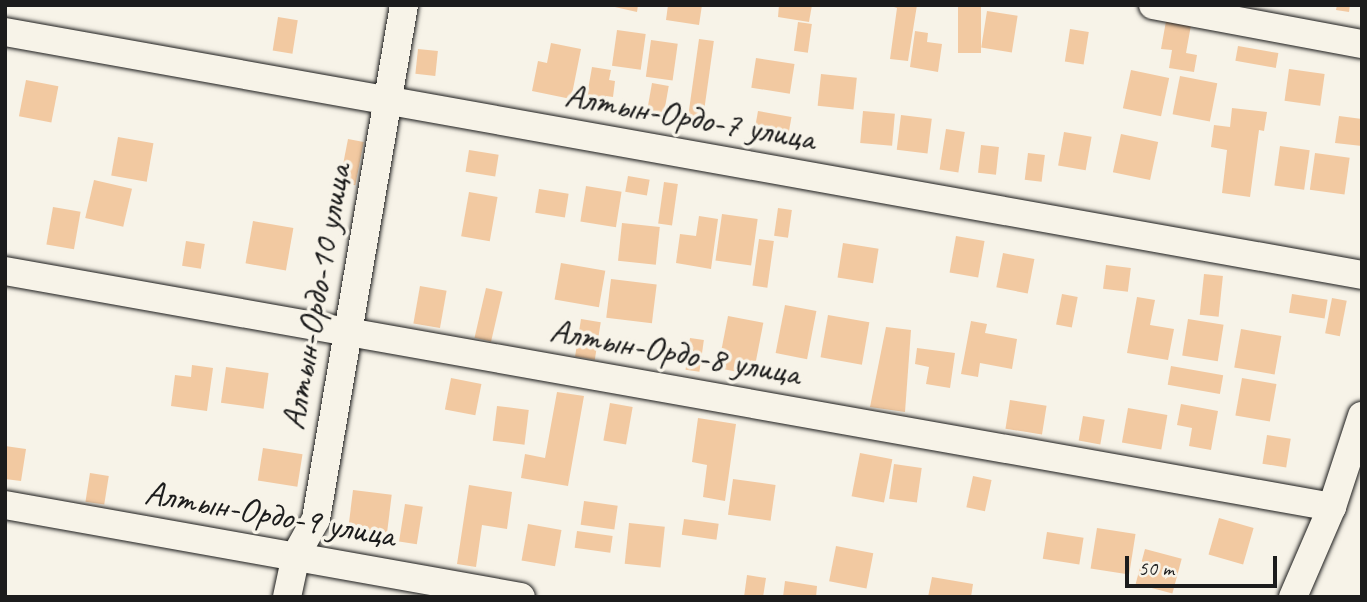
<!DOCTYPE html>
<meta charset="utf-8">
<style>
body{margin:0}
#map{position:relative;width:1367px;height:602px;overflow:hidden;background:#f7f3e8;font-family:Caveat,sans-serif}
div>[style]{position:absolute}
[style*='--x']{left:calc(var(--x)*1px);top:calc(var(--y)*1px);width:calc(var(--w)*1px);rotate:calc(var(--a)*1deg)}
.building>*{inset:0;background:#f2c9a1;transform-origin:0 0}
.roads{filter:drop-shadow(0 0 2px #1c1c1c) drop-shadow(0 0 2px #1c1c1c)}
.minor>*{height:28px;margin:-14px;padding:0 14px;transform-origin:14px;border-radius:14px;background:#f7f3e8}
span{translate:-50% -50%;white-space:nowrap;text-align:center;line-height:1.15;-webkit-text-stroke:7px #f7f3e8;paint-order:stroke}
.street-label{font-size:35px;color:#1c1c1c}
.frame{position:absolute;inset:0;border:7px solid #1c1c1c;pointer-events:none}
.scale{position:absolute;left:1125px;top:556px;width:152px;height:32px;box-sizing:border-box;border:4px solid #1c1c1c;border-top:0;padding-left:9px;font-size:21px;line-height:24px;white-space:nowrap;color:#1c1c1c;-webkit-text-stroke:5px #f7f3e8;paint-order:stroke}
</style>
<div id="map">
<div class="building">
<div style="clip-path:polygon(606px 5px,638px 5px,637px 12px)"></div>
<div style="clip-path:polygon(668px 5px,702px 5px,699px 25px,666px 20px)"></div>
<div style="clip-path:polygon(779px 5px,812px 5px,809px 22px,778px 17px)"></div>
<div style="clip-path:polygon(888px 5px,917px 5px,908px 61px,890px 59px,897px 8px)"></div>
<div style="left:958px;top:5px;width:23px;height:48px"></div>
<div style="clip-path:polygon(1337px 5px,1350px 5px,1349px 12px,1336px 10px)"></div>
<div style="left:987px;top:11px;width:31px;height:37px;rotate:9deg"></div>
<div style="left:278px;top:17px;width:20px;height:34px;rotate:9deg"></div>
<div style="clip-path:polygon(1166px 21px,1191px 25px,1186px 53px,1197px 55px,1194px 72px,1169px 68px,1172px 50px,1161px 49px)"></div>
<div style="left:798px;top:22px;width:14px;height:29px;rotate:8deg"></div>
<div style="left:1070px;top:29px;width:19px;height:33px;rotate:9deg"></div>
<div style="left:617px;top:30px;width:29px;height:36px;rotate:8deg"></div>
<div style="clip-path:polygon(915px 31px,928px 33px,927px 42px,942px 44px,938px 72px,910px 67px)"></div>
<div style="left:699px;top:39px;width:15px;height:86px;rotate:8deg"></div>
<div style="left:651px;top:40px;width:27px;height:37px;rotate:8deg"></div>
<div style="clip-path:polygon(551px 43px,581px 49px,571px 99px,532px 91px,538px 61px,547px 63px)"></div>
<div style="left:1238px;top:46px;width:41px;height:15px;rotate:10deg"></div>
<div style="left:418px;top:49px;width:20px;height:25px;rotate:6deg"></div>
<div style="left:756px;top:58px;width:39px;height:30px;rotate:9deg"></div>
<div style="clip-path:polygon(592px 67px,611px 70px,609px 80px,615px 81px,613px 97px,606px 96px,604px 110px,585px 107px)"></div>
<div style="left:1289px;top:69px;width:36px;height:32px;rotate:8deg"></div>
<div style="left:1131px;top:70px;width:39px;height:39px;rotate:12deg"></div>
<div style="left:821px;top:74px;width:36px;height:32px;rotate:6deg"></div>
<div style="left:1180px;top:76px;width:38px;height:39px;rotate:11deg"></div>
<div style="left:26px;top:80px;width:33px;height:37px;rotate:11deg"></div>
<div style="left:652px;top:83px;width:17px;height:34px;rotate:10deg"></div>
<div style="clip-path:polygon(1232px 108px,1267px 112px,1264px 131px,1259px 130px,1250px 197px,1222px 193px,1227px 150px,1211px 147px,1214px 125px,1230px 127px)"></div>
<div style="left:758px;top:111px;width:34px;height:27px;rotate:10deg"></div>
<div style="left:863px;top:111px;width:32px;height:32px;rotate:5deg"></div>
<div style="left:901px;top:115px;width:31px;height:35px;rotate:7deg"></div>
<div style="clip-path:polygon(1339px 116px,1362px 119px,1362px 146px,1335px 143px)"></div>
<div style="left:946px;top:129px;width:19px;height:41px;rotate:9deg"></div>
<div style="left:1064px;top:132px;width:28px;height:34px;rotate:10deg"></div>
<div style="left:1121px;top:134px;width:38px;height:39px;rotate:12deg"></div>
<div style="left:118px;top:137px;width:36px;height:39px;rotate:10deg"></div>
<div style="left:348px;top:139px;width:16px;height:44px;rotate:11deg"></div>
<div style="left:981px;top:145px;width:18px;height:28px;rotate:6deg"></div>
<div style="left:1280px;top:146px;width:30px;height:40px;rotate:8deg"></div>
<div style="left:469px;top:150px;width:30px;height:22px;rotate:9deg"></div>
<div style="left:1028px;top:153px;width:17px;height:27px;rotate:7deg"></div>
<div style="left:1315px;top:153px;width:35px;height:37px;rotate:8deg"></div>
<div style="left:628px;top:176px;width:22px;height:16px;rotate:10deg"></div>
<div style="left:94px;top:180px;width:39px;height:39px;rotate:13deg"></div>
<div style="left:664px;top:182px;width:14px;height:42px;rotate:8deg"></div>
<div style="left:586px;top:186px;width:36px;height:36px;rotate:9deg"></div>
<div style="left:539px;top:189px;width:30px;height:24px;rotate:9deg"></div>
<div style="left:469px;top:192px;width:29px;height:45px;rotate:10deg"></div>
<div style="left:53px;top:207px;width:28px;height:38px;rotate:10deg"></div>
<div style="left:778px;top:208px;width:14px;height:28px;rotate:8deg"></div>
<div style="left:722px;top:214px;width:36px;height:47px;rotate:8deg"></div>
<div style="clip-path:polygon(699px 216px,718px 219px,711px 269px,676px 263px,680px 234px,696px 236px)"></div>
<div style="left:253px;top:221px;width:41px;height:43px;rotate:10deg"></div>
<div style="left:622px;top:223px;width:38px;height:38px;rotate:6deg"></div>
<div style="left:956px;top:236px;width:29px;height:37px;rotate:10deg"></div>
<div style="left:759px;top:239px;width:15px;height:47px;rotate:8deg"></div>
<div style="left:186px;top:241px;width:19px;height:25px;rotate:9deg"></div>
<div style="left:843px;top:243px;width:36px;height:35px;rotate:9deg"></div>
<div style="left:1003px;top:253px;width:32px;height:35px;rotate:11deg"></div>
<div style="left:561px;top:263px;width:45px;height:37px;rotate:10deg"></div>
<div style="left:1106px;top:265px;width:25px;height:24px;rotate:7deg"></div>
<div style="left:1204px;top:274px;width:19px;height:41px;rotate:6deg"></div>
<div style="left:611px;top:279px;width:46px;height:39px;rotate:7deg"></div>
<div style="left:420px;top:286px;width:27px;height:38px;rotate:10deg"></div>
<div style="left:486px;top:288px;width:17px;height:51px;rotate:13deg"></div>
<div style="left:1062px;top:294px;width:16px;height:31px;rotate:11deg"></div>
<div style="left:1292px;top:294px;width:36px;height:19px;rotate:9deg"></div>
<div style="clip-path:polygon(1137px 297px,1155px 300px,1150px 325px,1174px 329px,1168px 360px,1127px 353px)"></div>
<div style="left:1332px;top:298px;width:15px;height:36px;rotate:11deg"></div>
<div style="left:785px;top:305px;width:32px;height:49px;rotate:11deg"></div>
<div style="left:828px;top:315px;width:42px;height:43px;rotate:10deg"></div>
<div style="left:728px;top:316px;width:36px;height:53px;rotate:11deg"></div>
<div style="left:581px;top:319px;width:20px;height:38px;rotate:9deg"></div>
<div style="left:1188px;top:319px;width:36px;height:37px;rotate:9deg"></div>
<div style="clip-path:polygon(971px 321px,987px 324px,985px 333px,1017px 339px,1012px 369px,980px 363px,978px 377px,961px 374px)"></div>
<div style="clip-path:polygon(886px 327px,911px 330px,905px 412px,870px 407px)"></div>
<div style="left:1241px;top:329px;width:41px;height:39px;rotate:10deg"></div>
<div style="left:690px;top:338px;width:14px;height:32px;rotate:8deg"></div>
<div style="clip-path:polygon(917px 348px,955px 353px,950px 388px,926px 384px,929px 367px,915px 364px)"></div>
<div style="clip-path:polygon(192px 365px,213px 368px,207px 411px,171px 406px,175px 375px,191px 377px)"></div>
<div style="left:1171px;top:366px;width:53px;height:19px;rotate:10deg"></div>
<div style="left:226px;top:367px;width:43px;height:36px;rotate:8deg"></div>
<div style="left:451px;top:378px;width:31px;height:32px;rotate:11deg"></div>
<div style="left:1242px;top:378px;width:35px;height:38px;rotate:10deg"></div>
<div style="clip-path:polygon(557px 392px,584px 396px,568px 486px,521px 478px,525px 454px,545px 458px)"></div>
<div style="left:1010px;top:400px;width:37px;height:29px;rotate:9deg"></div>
<div style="left:610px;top:403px;width:23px;height:38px;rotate:10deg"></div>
<div style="clip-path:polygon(1181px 404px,1218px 411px,1211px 450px,1189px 446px,1192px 428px,1177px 425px)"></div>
<div style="left:497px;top:406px;width:32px;height:35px;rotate:7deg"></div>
<div style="left:1128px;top:408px;width:40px;height:35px;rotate:10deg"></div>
<div style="left:1083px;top:416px;width:22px;height:25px;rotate:10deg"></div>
<div style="clip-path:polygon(698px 418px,736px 424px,725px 501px,703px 497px,707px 465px,692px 462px)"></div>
<div style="left:1267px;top:435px;width:24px;height:29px;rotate:9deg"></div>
<div style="clip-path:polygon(5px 446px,26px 449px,21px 481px,5px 479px)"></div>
<div style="left:263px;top:448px;width:40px;height:33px;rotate:9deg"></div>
<div style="left:860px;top:453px;width:33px;height:44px;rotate:11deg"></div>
<div style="left:894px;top:464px;width:28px;height:35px;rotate:8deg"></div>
<div style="left:90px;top:473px;width:19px;height:29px;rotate:9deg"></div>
<div style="left:973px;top:476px;width:19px;height:32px;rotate:12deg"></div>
<div style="left:733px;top:479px;width:43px;height:36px;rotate:8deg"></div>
<div style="clip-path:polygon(469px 485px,512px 492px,507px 529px,482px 525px,476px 567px,457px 564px)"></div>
<div style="left:353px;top:490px;width:39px;height:47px;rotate:7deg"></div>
<div style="left:584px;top:501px;width:34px;height:24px;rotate:8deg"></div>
<div style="left:405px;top:504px;width:18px;height:38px;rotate:9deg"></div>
<div style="left:1219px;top:518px;width:36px;height:38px;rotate:16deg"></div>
<div style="left:684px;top:519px;width:35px;height:16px;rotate:8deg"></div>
<div style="left:629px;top:523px;width:36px;height:41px;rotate:6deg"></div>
<div style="left:528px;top:524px;width:34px;height:37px;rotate:10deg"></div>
<div style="left:1097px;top:528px;width:39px;height:41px;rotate:9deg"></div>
<div style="left:577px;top:531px;width:36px;height:17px;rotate:8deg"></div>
<div style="left:1047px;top:532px;width:37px;height:27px;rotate:9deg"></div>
<div style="left:836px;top:546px;width:38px;height:36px;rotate:11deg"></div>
<div style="left:1145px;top:549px;width:38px;height:36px;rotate:15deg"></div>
<div style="clip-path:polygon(747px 575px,766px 578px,763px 597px,744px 597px)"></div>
<div style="clip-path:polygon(932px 577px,973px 584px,971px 597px,928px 597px)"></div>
<div style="clip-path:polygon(785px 581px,817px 586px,816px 597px,783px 597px)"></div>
</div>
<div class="roads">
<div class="minor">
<div style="--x:1153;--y:5;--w:213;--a:10.6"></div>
<div style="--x:5;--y:32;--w:1379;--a:10.15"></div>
<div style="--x:5;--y:271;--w:1348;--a:10.08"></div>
<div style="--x:5;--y:505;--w:524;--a:10.11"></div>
<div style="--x:287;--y:597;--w:43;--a:-77.9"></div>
<div style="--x:296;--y:555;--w:41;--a:-60.9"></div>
<div style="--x:316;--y:519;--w:521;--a:-80.28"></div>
<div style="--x:1293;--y:597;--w:98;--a:-66.6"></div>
<div style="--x:1332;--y:507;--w:96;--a:-71.8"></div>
</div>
</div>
<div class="street-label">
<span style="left:690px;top:117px;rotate:10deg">Алтын-Ордо-7 улица</span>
<span style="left:316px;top:297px;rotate:-80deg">Алтын-Ордо-10 улица</span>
<span style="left:675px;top:352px;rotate:10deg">Алтын-Ордо-8 улица</span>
<span style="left:270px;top:514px;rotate:10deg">Алтын-Ордо-9 улица</span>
</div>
<div class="frame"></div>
<div class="scale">50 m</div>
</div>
